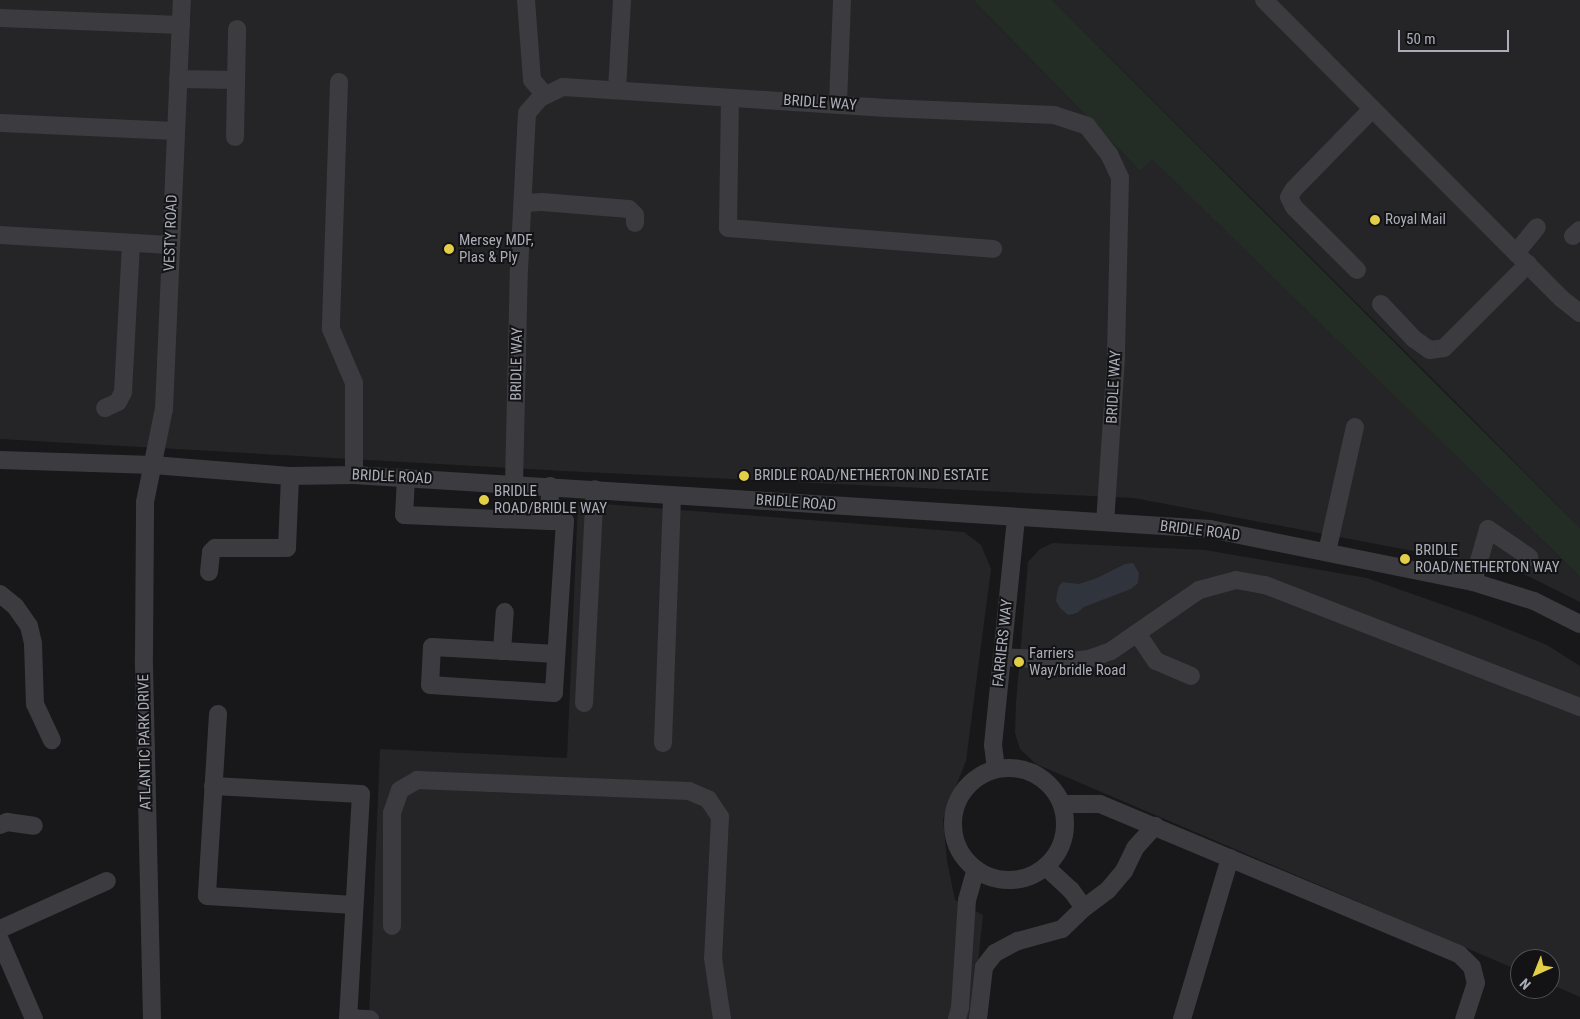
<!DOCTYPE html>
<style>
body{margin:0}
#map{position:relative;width:1580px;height:1019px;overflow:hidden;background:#18181a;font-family:"Roboto Condensed",sans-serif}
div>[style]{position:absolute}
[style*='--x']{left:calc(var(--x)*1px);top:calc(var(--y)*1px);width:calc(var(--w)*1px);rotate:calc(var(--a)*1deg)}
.built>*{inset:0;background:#252427}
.green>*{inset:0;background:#242c26}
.water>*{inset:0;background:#2f343d}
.minor>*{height:18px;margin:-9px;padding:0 9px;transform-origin:9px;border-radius:9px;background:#3c3b40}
.minor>.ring{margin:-9px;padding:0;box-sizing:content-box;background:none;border:18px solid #3c3b40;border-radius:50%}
.dots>*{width:14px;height:14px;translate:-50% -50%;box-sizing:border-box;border:2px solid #131315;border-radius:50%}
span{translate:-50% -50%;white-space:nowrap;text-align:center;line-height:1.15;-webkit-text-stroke:4px #131315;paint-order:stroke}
.street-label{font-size:15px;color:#abadb8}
.poi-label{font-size:15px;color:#abadb8}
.left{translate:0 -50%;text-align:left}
.north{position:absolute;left:1510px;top:949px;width:50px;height:50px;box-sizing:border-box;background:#131315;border:1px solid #505156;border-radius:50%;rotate:224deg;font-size:14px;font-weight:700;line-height:20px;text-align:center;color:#abadb8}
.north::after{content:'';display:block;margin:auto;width:18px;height:22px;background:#e2ce47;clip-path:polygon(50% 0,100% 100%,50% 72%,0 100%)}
.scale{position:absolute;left:1398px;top:30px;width:111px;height:22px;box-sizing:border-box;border:2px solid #abadb8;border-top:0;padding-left:6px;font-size:15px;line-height:18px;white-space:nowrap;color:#abadb8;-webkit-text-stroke:4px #131315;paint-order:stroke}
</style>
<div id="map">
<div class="built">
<div style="clip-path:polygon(0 0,973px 0,1140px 171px,1152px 158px,1580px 577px,1580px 602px,1518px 571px,1134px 498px,563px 471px,0 439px)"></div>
<div style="clip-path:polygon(1052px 0,1580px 0,1580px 528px,1428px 374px)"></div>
<div style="clip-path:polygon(578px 502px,964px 532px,981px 545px,991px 569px,966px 761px,943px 819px,947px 861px,955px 900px,983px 915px,972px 1019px,369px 1019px,380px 749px,567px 758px)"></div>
<div style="clip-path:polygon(1053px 543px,1205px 550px,1367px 578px,1475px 616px,1547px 645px,1580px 666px,1580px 997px,1550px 984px,1550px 959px,1520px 959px,1520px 971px,1036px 764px,1020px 749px,1015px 733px,1016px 703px,1028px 562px,1040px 549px)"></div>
</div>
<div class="green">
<div style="clip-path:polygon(973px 0,1052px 0,1580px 528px,1580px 577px,1152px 159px,1140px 171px)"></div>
</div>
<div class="water">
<div style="clip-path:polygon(1133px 563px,1139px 573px,1138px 583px,1131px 589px,1084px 607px,1077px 613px,1068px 615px,1060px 608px,1056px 601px,1057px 593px,1059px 586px,1063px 582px,1079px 584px,1097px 578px,1125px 564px)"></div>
</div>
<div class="minor">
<div style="--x:526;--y:0;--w:80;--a:85.7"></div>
<div style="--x:532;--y:80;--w:20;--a:49"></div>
<div style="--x:1264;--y:0;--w:422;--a:45.1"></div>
<div style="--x:1562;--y:299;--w:23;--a:38"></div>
<div style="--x:0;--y:18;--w:181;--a:2.2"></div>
<div style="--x:178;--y:79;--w:58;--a:1"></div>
<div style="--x:339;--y:82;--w:247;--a:91.9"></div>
<div style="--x:331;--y:329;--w:59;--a:66.9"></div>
<div style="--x:354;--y:383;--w:92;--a:90"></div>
<div style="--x:617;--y:90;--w:90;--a:-86.8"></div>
<div style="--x:730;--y:98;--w:130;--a:90.9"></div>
<div style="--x:728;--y:228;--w:266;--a:4.5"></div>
<div style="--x:838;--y:104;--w:104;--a:-87.8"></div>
<div style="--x:1;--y:123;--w:174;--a:2.6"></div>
<div style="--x:235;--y:137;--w:108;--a:-88.9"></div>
<div style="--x:524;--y:203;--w:18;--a:-3"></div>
<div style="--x:542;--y:202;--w:87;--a:4.6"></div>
<div style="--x:629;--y:209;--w:8;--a:45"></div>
<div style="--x:635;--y:215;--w:8;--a:90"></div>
<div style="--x:0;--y:235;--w:170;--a:3.4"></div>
<div style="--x:1573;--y:236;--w:9;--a:-41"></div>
<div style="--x:1516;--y:253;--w:33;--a:-51"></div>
<div style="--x:1357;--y:270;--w:89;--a:-135"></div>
<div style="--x:1294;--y:207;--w:11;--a:-117"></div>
<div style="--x:1289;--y:197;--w:9;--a:-58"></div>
<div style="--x:1294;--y:189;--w:112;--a:-45.7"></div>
<div style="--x:1381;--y:304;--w:48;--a:46.7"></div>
<div style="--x:1414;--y:339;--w:19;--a:35"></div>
<div style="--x:1430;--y:350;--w:14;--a:-8"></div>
<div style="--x:1444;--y:348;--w:119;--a:-45"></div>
<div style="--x:105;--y:408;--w:14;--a:-25"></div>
<div style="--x:118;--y:402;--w:11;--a:-63"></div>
<div style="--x:123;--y:392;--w:149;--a:-86.9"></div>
<div style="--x:0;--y:460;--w:153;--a:1.9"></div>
<div style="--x:153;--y:465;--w:137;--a:4.6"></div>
<div style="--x:290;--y:476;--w:64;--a:-0.9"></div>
<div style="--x:354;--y:475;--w:858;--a:3.61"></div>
<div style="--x:1210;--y:529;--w:268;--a:11.4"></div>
<div style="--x:1473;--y:582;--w:64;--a:17.3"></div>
<div style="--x:1534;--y:601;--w:51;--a:26.6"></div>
<div style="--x:406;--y:478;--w:37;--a:93"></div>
<div style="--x:404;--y:515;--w:145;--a:2.4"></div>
<div style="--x:549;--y:521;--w:35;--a:-88"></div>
<div style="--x:514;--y:484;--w:214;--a:-88.7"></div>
<div style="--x:519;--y:270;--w:157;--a:-87.1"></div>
<div style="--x:527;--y:113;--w:20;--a:-49"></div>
<div style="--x:540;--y:98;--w:25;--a:-26"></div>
<div style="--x:563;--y:87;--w:324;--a:3.7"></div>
<div style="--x:886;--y:108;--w:168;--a:2.4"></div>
<div style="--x:1054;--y:115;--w:35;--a:18"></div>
<div style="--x:1087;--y:126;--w:36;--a:52"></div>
<div style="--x:1109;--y:154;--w:26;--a:65"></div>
<div style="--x:1120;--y:178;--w:180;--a:91.3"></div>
<div style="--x:1116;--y:358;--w:164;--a:93.8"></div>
<div style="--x:549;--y:521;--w:16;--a:0"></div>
<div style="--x:565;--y:521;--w:172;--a:93.7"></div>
<div style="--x:554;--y:693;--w:124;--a:-176.3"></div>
<div style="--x:430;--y:685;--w:38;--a:-87"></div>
<div style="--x:432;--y:647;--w:124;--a:3.2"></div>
<div style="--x:1327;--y:552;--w:128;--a:-77.4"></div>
<div style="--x:209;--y:572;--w:20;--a:-84"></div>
<div style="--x:211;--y:552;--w:6;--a:-45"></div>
<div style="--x:215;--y:548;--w:72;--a:0"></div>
<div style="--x:287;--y:548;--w:72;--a:-87.6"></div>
<div style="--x:1473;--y:582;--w:55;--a:-74.2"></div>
<div style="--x:1488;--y:529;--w:50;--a:34.3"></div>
<div style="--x:0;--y:594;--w:19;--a:39"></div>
<div style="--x:15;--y:606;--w:24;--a:55"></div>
<div style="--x:29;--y:626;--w:18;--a:77"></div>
<div style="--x:33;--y:644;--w:60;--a:88.1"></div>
<div style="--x:35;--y:704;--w:40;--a:65"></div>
<div style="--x:1137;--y:633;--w:34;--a:56"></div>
<div style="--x:1156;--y:661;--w:38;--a:23"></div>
<div style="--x:502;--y:651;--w:39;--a:-86"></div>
<div style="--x:1002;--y:657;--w:68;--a:3.4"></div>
<div style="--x:1070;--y:661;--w:19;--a:-6"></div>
<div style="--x:1089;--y:659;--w:23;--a:-20"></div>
<div style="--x:1111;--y:651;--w:107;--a:-34.7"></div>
<div style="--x:1199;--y:590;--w:38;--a:-15"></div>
<div style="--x:1236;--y:580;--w:29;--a:10"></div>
<div style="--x:1265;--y:585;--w:338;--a:21.2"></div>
<div style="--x:584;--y:703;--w:214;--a:-87.1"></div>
<div style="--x:218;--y:714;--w:182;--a:93.5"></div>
<div style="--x:207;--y:896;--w:147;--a:3.5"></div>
<div style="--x:663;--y:743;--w:248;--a:-87.9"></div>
<div class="ring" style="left:953px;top:768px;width:94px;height:94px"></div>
<div style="--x:996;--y:769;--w:24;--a:-97"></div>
<div style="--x:993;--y:745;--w:229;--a:-84.2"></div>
<div style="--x:213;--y:786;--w:148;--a:3.1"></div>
<div style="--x:361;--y:794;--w:224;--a:93.3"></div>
<div style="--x:348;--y:1018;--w:22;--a:3"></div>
<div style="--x:1062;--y:804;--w:38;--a:0"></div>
<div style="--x:1100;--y:804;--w:389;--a:22.7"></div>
<div style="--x:1459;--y:954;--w:18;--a:45"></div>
<div style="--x:1472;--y:967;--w:16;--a:76"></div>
<div style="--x:1476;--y:983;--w:38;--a:108"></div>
<div style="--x:0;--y:825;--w:8;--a:-23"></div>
<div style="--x:7;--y:822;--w:27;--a:8"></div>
<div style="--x:1046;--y:867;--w:34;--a:43"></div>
<div style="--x:1071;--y:890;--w:22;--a:54"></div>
<div style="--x:392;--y:926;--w:113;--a:-90"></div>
<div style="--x:392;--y:813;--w:24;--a:-71"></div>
<div style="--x:400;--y:790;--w:20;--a:-30"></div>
<div style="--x:417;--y:780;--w:272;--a:2.3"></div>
<div style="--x:689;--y:791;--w:21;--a:23"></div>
<div style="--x:708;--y:799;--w:22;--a:56"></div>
<div style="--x:720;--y:817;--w:141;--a:92.8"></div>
<div style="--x:713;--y:958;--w:62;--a:81.6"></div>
<div style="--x:0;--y:929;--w:117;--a:-24.2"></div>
<div style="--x:0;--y:940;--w:86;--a:66.7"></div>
<div style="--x:152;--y:1019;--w:363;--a:-91.3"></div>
<div style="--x:144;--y:656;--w:154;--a:-89.6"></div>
<div style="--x:145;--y:502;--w:95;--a:-78.5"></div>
<div style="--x:164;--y:409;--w:409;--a:-87.5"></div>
<div style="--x:957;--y:1019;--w:11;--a:-75"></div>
<div style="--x:960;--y:1008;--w:108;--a:-86.3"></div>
<div style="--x:967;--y:900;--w:32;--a:-74"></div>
<div style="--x:978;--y:1019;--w:52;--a:-83.4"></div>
<div style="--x:984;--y:967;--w:18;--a:-52"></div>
<div style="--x:995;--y:953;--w:26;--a:-28"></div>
<div style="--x:1018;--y:941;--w:46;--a:-15.3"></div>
<div style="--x:1062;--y:929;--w:30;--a:-44"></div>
<div style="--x:1084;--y:908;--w:30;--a:-37"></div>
<div style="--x:1108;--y:890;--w:25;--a:-50"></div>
<div style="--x:1124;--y:871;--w:25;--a:-64"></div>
<div style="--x:1135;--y:848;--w:30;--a:-48"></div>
<div style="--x:1182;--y:1019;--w:168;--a:-73.4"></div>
</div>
<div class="dots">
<div style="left:1375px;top:220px;background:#e2ce47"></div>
<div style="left:449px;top:249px;background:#e2ce47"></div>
<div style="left:744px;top:476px;background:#e2ce47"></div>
<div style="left:484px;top:500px;background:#e2ce47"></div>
<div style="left:1405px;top:559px;background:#e2ce47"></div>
<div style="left:1019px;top:662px;background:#e2ce47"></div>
</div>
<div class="street-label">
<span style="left:820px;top:103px;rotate:4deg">BRIDLE WAY</span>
<span style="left:171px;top:233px;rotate:-88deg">VESTY ROAD</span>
<span style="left:517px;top:364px;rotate:-89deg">BRIDLE WAY</span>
<span style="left:1114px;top:387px;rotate:-87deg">BRIDLE WAY</span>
<span style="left:392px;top:477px;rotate:3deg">BRIDLE ROAD</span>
<span style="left:796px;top:503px;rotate:4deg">BRIDLE ROAD</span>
<span style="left:1200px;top:531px;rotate:7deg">BRIDLE ROAD</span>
<span style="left:1003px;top:643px;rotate:-84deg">FARRIERS WAY</span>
<span style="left:145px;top:742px;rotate:-91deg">ATLANTIC PARK DRIVE</span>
</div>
<div class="poi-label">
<span class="left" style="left:1385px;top:220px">Royal Mail</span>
<span class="left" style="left:459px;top:249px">Mersey MDF,<br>Plas &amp; Ply</span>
<span class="left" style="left:754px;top:476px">BRIDLE ROAD/NETHERTON IND ESTATE</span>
<span class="left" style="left:494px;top:500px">BRIDLE<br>ROAD/BRIDLE WAY</span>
<span class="left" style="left:1415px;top:559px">BRIDLE<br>ROAD/NETHERTON WAY</span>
<span class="left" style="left:1029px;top:662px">Farriers<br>Way/bridle Road</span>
</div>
<div class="north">N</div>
<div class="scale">50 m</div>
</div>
